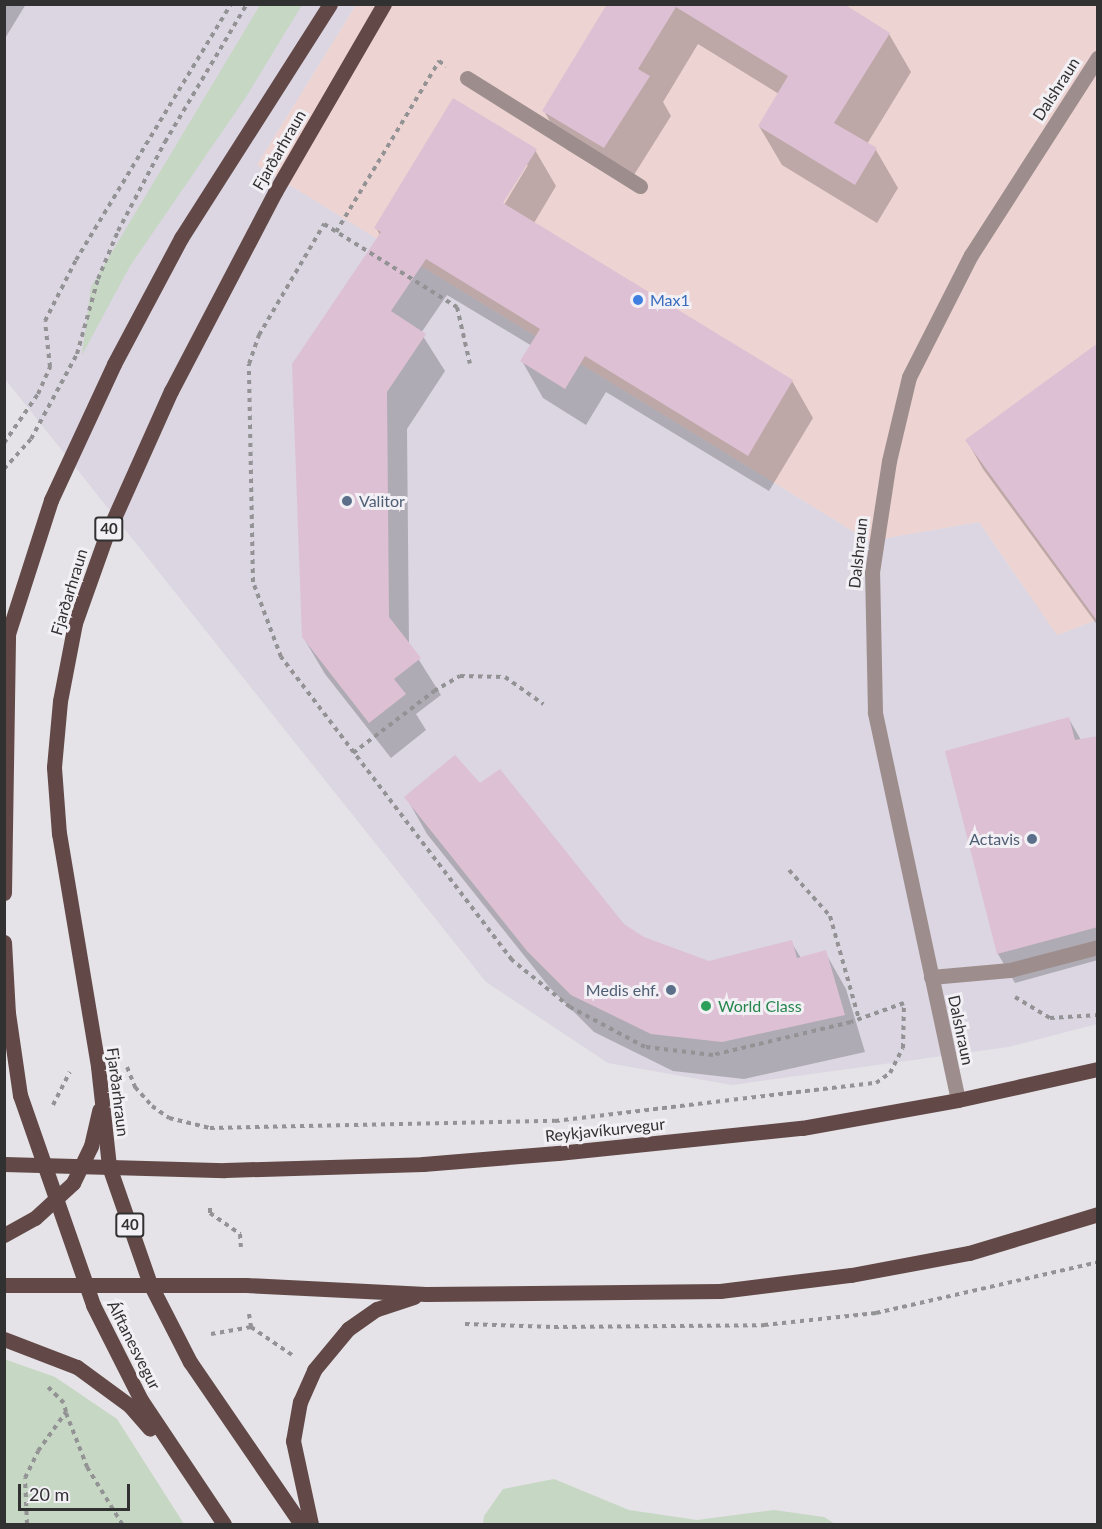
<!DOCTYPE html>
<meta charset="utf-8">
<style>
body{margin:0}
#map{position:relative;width:1102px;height:1529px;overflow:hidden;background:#e5e3e7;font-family:Lato,sans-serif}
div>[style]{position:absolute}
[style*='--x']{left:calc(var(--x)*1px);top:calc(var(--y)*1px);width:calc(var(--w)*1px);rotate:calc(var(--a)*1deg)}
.built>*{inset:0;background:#dbd6e1}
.industrial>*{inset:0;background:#edd3d1}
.green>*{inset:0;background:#c6d7c4}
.shadow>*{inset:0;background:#0003}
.building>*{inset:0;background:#ddc0d3}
.path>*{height:4px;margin-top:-2px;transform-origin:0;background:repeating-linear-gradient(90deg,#939294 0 4.5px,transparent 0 9px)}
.minor>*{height:15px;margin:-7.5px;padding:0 7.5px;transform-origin:7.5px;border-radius:7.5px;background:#9d8e8d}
.major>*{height:15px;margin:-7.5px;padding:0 7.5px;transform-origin:7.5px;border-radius:7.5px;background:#624948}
.dots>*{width:16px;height:16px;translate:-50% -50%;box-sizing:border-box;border:3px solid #f2f0f4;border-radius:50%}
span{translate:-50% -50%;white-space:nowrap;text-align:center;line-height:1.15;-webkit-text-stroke:6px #f2f0f4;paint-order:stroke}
.shield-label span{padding:2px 4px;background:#f2f0f4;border:2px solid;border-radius:4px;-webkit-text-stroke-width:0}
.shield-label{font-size:15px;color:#313132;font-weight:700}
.street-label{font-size:16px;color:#313132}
.shop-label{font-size:16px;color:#366cbe}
.left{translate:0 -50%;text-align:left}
.service-label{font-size:16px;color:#4e5e75}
.right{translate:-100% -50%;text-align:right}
.leisure-label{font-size:16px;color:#27864d}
.frame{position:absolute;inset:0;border:6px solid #313132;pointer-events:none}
.scale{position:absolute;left:18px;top:1484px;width:112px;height:27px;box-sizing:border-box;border:3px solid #313132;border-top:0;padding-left:8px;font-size:18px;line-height:21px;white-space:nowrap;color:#313132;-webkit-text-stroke:4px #f2f0f4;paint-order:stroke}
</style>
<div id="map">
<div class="built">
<div style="clip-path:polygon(5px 5px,356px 5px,257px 165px,869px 541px,979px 522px,1057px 635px,1097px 620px,1097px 1024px,1008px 1047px,732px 1085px,608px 1063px,486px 982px,5px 379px)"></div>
</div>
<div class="industrial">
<div style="clip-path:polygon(356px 5px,1097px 5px,1097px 620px,1057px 635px,979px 522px,869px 541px,257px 165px)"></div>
</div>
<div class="green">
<div style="clip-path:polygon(260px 5px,302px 5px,246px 97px,130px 266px,82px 355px,91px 287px)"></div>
<div style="clip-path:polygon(4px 1359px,55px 1377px,117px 1419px,184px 1524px,5px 1524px)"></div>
<div style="clip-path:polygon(554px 1479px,629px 1510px,697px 1520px,774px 1510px,824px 1517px,835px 1524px,483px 1524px,484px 1516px,503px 1489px)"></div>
</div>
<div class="shadow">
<div style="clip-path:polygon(4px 4px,26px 4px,4px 40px)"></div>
<div style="clip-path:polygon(609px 4px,842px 4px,889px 34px,911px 72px,867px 144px,876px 150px,898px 188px,877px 223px,782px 165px,759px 126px,779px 94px,698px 44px,663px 102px,671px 116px,627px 186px,566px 149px,544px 111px)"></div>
<div style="clip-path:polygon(evenodd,535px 150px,556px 186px,534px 223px,792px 381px,813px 418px,769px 491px,606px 392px,586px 425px,543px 398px,522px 361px,532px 346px,447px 295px,421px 333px,445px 371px,407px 429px,409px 644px,441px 695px,416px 714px,426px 730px,391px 758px,325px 674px,303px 637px,380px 235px,376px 228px,535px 150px,525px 165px,528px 165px,501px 210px,498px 209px,525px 165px)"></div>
<div style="clip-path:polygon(1098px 345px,1098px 626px,983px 469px,967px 441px)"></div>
<div style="clip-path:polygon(1069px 719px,1081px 740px,1098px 737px,1098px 960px,1015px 983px,998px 954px,947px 752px)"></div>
<div style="clip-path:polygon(480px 785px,623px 925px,644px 938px,709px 963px,791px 942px,801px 958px,825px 952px,846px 989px,865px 1052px,744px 1079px,673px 1071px,594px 1032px,550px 988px,427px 834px,406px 797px)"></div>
</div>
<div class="building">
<div style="clip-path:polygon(607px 4px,844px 4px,890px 33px,834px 123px,877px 148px,855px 185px,758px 126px,788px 76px,676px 7px,638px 69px,650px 76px,604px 148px,542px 111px)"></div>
<div style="clip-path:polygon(453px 98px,537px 149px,503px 203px,793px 380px,748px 456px,585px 356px,565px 389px,520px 361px,540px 329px,426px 259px,391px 311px,426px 334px,387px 392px,389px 617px,421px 658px,394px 679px,406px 694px,369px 723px,302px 637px,292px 364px,381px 232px,374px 228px)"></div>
<div style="clip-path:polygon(1098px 343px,1098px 622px,965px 440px)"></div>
<div style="clip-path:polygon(1069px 717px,1075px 740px,1098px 736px,1098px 927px,997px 954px,945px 751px)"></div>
<div style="clip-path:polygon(455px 755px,480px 783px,500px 769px,624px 924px,644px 937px,709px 961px,792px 940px,797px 958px,826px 950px,845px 1015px,722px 1042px,651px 1034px,571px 995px,527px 951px,404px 797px)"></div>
</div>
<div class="path">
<div style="--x:336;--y:232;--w:200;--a:-58.9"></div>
<div style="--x:439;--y:61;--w:9;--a:36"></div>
<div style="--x:4;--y:443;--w:60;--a:-55.2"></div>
<div style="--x:38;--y:394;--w:30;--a:-66"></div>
<div style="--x:50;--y:367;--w:46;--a:-96.2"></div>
<div style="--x:45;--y:321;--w:68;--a:-63.1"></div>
<div style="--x:76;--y:260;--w:299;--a:-58.8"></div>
<div style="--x:4;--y:469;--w:40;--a:-48"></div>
<div style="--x:31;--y:439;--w:97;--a:-61.6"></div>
<div style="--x:77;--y:354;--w:78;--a:-74.4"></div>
<div style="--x:98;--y:279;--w:52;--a:-67.4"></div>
<div style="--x:118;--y:231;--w:101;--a:-62.2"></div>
<div style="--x:165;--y:142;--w:161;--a:-59.3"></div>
<div style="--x:353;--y:753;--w:102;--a:-37.4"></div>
<div style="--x:434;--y:691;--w:30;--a:-30"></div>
<div style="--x:460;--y:676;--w:45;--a:1.3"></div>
<div style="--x:505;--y:677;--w:47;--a:35.4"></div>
<div style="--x:789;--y:870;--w:62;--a:48.3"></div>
<div style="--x:830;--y:916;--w:107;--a:74.3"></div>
<div style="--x:1015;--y:997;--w:41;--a:31"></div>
<div style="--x:1050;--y:1018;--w:48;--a:-3.6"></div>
<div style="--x:127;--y:1067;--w:22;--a:68"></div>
<div style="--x:135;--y:1087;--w:25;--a:48"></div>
<div style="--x:152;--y:1106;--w:21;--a:35"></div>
<div style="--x:169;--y:1118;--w:42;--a:13.7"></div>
<div style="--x:210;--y:1128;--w:345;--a:-1.2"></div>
<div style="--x:555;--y:1121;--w:323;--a:-6.8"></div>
<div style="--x:876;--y:1083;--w:17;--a:-36"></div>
<div style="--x:890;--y:1073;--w:28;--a:-63"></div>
<div style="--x:903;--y:1048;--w:45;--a:-88.7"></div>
<div style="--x:904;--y:1003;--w:56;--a:160.3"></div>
<div style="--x:851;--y:1022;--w:142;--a:166.6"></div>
<div style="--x:713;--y:1055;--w:68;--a:-173.3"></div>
<div style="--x:645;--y:1047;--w:85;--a:-151.9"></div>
<div style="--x:570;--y:1007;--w:75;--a:-141"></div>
<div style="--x:512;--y:960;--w:381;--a:-127.3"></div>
<div style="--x:281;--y:657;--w:80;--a:-110.5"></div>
<div style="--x:253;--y:582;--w:218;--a:-91.1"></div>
<div style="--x:249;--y:364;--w:31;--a:-71"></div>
<div style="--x:259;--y:335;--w:129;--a:-59.6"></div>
<div style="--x:324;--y:224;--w:157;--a:32"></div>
<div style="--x:457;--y:307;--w:58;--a:77.2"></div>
<div style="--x:53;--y:1105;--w:37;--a:-63"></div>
<div style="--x:210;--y:1208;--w:5;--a:90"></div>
<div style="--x:210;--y:1213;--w:37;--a:35"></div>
<div style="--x:240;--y:1234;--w:13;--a:86"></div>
<div style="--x:249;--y:1314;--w:13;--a:81"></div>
<div style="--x:465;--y:1324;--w:89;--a:1.9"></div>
<div style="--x:554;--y:1327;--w:210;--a:-0.5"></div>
<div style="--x:764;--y:1325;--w:113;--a:-6.1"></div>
<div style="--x:876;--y:1313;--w:228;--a:-12.9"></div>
<div style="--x:211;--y:1334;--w:41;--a:-9.9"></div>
<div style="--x:251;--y:1327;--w:50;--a:34.3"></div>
<div style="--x:66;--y:1413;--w:58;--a:68.7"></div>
<div style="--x:87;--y:1467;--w:67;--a:58.4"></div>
<div style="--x:27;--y:1524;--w:46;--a:-92.5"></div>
<div style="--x:25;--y:1478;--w:30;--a:-64"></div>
<div style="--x:38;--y:1451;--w:48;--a:-54.3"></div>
<div style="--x:66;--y:1412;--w:9;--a:-103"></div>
<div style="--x:64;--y:1403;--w:24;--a:-135"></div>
</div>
<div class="minor">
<div style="--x:467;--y:78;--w:204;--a:32"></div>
<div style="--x:931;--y:977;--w:79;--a:-5.1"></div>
<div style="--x:1010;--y:970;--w:91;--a:-14.6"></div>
<div style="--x:958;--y:1100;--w:397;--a:-102.1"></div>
<div style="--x:875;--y:712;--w:140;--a:-91.2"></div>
<div style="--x:872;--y:572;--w:112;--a:-81.3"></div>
<div style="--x:889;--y:461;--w:86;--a:-76.6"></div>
<div style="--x:909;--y:377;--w:137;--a:-63.1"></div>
<div style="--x:971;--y:255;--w:235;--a:-57.3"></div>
</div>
<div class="major">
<div style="--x:4;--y:893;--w:259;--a:-89.1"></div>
<div style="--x:8;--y:634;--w:141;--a:-72.2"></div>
<div style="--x:51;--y:500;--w:150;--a:-65.1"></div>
<div style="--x:114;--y:364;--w:143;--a:-62"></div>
<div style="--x:181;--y:238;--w:277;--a:-57.5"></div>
<div style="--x:4;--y:942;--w:71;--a:86.8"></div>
<div style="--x:8;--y:1013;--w:83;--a:81.7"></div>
<div style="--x:20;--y:1095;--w:222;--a:70.8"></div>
<div style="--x:93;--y:1305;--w:106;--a:63.2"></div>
<div style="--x:141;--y:1400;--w:149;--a:56.2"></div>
<div style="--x:4;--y:1164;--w:221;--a:1.6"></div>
<div style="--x:225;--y:1170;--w:198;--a:-1.7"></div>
<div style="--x:423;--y:1164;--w:135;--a:-4.7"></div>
<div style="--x:558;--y:1153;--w:245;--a:-5.9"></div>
<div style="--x:802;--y:1128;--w:158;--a:-10.2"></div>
<div style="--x:958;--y:1100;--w:143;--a:-12.5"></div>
<div style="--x:4;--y:1235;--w:35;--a:-29"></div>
<div style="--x:35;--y:1218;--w:52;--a:-42.6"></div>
<div style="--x:73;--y:1183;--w:41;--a:-64.1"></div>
<div style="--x:91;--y:1146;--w:37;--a:-77"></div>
<div style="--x:4;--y:1285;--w:242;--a:0"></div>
<div style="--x:246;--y:1285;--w:180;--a:2.9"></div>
<div style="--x:426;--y:1294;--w:294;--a:-0.6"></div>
<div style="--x:720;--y:1291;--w:132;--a:-7"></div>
<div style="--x:851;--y:1275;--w:120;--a:-10.6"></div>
<div style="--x:969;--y:1253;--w:135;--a:-16.8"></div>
<div style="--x:4;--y:1339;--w:78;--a:21"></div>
<div style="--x:77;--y:1367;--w:66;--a:36.3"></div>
<div style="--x:130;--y:1406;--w:30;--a:49"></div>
<div style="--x:301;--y:1524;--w:196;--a:-124.4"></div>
<div style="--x:190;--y:1362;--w:88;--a:-117.1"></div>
<div style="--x:150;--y:1284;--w:125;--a:-109.2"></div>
<div style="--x:109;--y:1166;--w:101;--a:-96.3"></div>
<div style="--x:98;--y:1066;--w:235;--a:-99.5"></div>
<div style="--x:59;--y:834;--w:67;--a:-94.3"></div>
<div style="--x:54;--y:767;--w:66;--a:-84.8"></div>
<div style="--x:60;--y:701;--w:79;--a:-79.1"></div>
<div style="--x:75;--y:623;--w:92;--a:-70.4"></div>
<div style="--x:106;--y:536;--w:159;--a:-65.9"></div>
<div style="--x:171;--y:391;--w:225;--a:-62.4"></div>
<div style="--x:275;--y:192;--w:217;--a:-59.9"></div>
<div style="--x:311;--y:1524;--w:85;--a:-102.2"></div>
<div style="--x:293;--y:1441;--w:40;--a:-80"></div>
<div style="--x:300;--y:1402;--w:35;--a:-66"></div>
<div style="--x:314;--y:1370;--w:53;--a:-50.3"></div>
<div style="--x:348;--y:1329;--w:35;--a:-35"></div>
<div style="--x:377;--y:1309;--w:39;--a:-18"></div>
</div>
<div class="dots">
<div style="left:638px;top:300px;background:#3f7fe0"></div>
<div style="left:347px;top:501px;background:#5c6f8a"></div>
<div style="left:1032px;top:839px;background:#5c6f8a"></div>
<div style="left:671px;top:990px;background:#5c6f8a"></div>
<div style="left:706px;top:1006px;background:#2e9e5b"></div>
</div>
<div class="shield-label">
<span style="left:109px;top:529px">40</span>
<span style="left:130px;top:1225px">40</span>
</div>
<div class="street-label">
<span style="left:1056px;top:89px;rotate:-57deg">Dalshraun</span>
<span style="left:279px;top:150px;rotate:-60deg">Fjarðarhraun</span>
<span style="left:858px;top:553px;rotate:-84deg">Dalshraun</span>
<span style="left:69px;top:592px;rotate:-73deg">Fjarðarhraun</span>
<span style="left:961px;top:1030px;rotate:78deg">Dalshraun</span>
<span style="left:118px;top:1092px;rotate:83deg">Fjarðarhraun</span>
<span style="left:605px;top:1130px;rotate:-6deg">Reykjavíkurvegur</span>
<span style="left:134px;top:1345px;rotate:63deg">Álftanesvegur</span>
</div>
<div class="shop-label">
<span class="left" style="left:650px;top:300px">Max1</span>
</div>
<div class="service-label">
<span class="left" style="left:359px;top:501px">Valitor</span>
<span class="right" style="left:1020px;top:839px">Actavis</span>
<span class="right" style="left:659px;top:990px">Medis ehf.</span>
</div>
<div class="leisure-label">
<span class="left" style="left:718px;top:1006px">World Class</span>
</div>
<div class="frame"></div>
<div class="scale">20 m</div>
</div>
